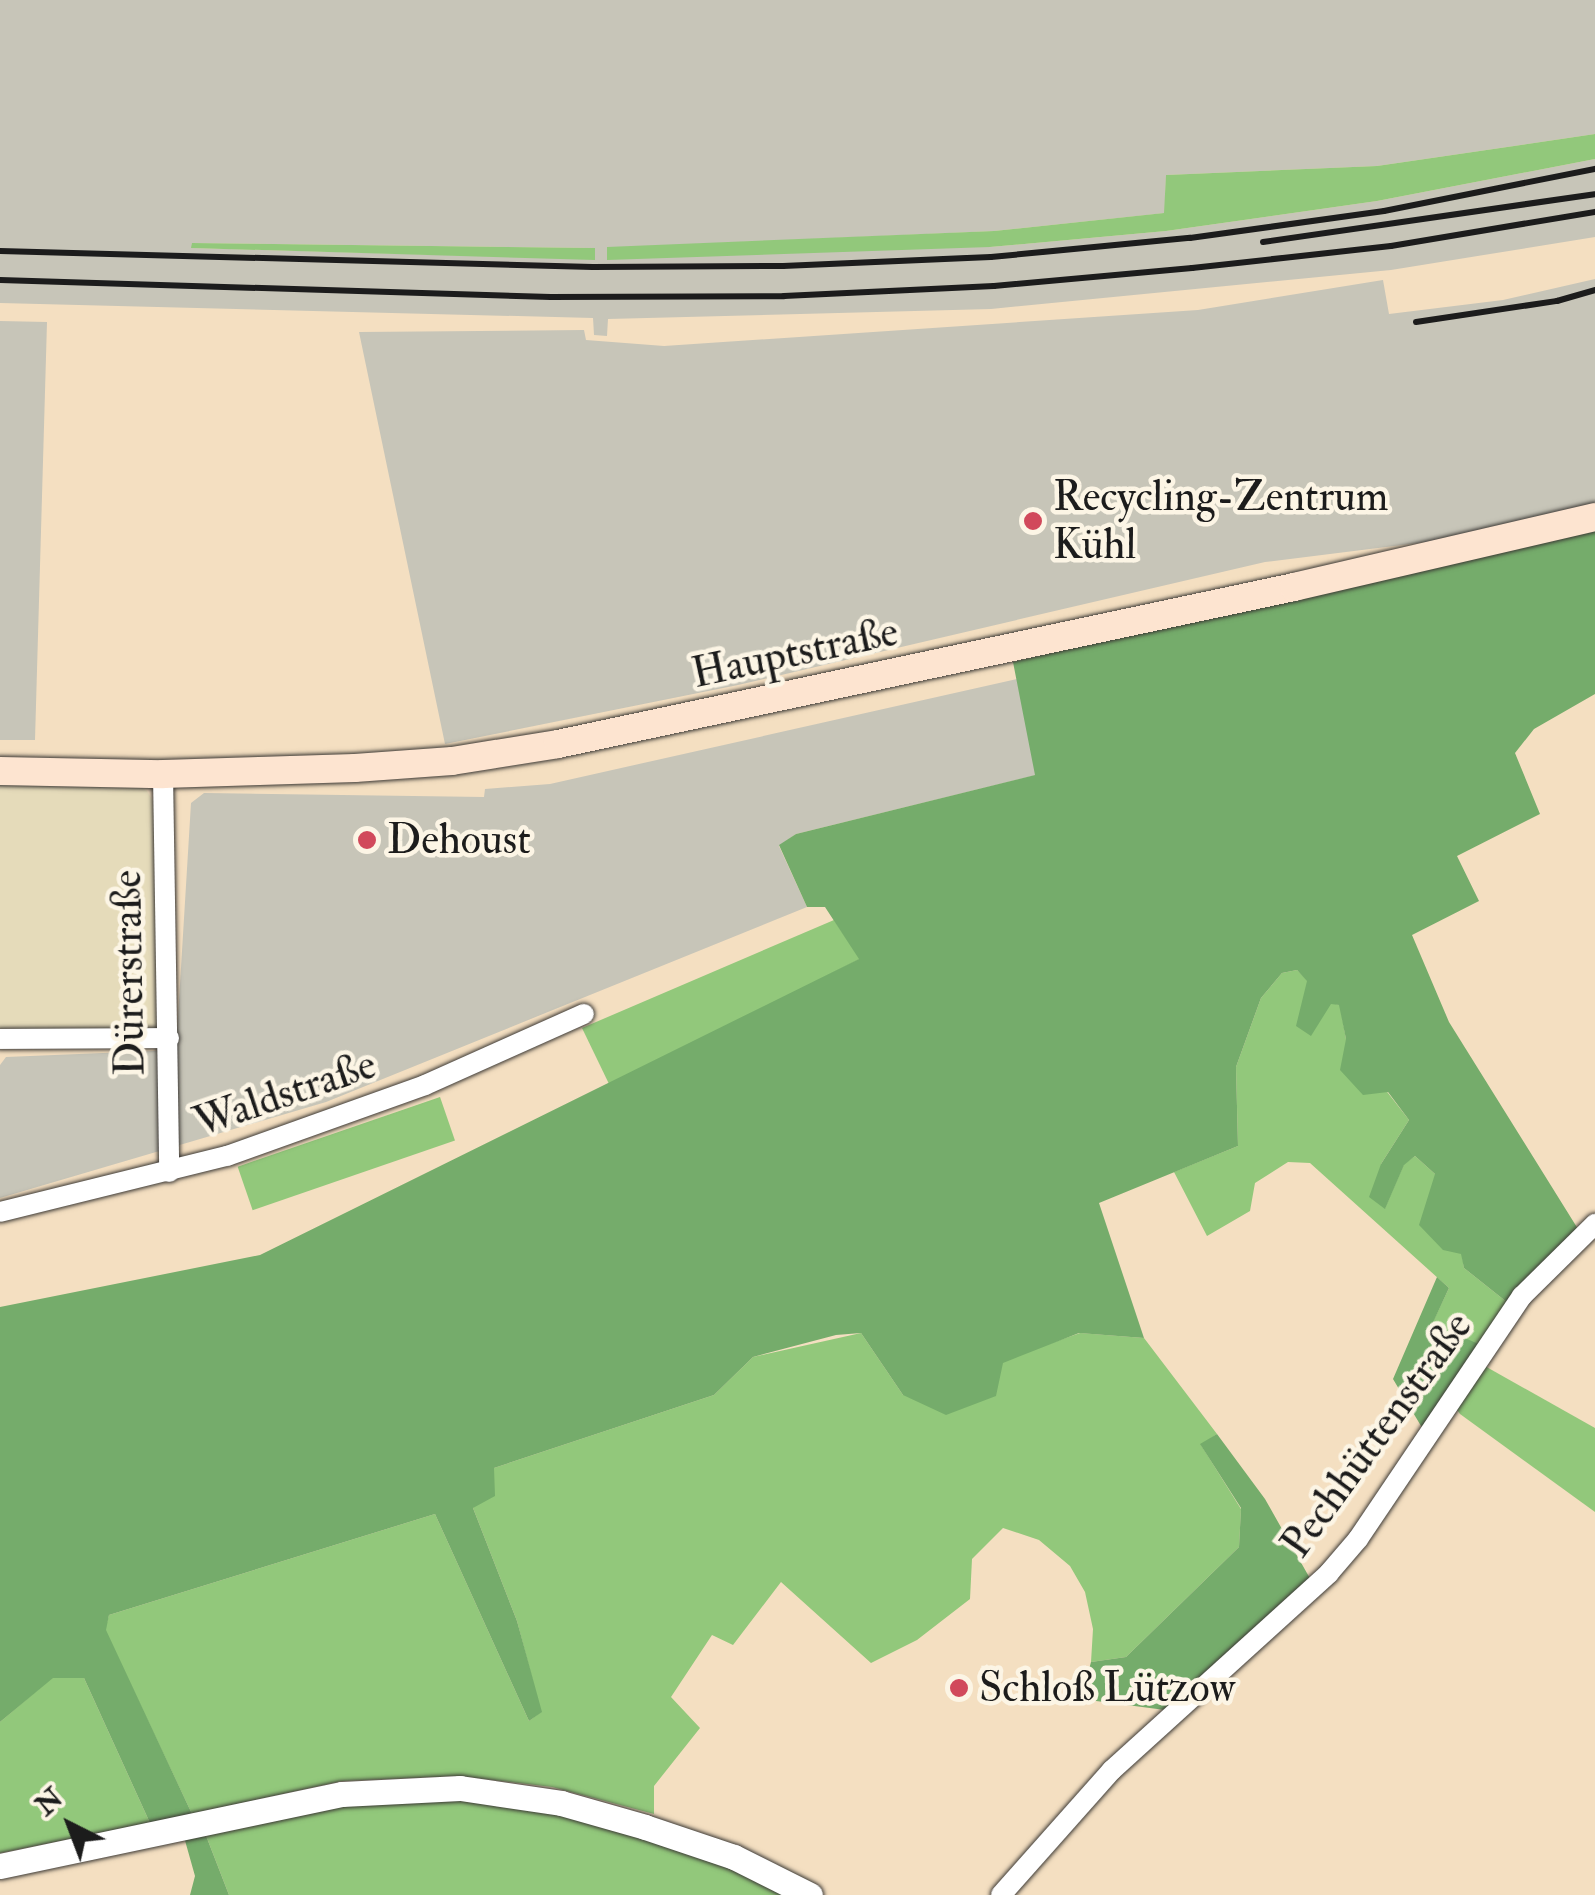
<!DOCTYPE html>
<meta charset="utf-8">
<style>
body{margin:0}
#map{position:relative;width:1595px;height:1895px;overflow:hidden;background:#f4dfc1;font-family:"IM FELL Double Pica",serif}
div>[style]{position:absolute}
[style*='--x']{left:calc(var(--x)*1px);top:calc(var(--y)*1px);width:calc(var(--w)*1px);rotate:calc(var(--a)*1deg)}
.built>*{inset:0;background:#e5dbba}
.industrial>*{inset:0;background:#c7c5b8}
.green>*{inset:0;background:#92c87b;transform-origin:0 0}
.forest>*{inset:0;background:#75ac6b}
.roads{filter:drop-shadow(0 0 2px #3c3935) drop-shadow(0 0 2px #3c3935)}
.minor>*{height:20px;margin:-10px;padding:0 10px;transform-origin:10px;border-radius:10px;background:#fff}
.tertiary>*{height:25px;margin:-12.5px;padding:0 12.5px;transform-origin:12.5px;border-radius:12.5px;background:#fff}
.secondary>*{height:28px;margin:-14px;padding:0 14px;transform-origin:14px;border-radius:14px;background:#fde4d0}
.rail>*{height:6px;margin:-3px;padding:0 3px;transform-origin:3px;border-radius:3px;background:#1c1c1c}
.dots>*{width:28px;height:28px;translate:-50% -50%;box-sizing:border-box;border:5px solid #fcf5e5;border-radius:50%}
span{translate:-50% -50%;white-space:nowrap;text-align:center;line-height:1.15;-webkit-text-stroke:9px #fcf5e5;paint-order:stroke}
.poi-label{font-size:42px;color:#1c1c1c}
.left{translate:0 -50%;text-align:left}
.street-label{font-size:42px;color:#1c1c1c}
.north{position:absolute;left:20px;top:1775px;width:100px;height:100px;-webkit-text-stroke:8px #fcf5e5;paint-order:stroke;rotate:318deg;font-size:28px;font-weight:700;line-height:40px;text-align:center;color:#1c1c1c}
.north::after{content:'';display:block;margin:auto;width:35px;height:45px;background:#1c1c1c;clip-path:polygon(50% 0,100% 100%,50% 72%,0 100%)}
</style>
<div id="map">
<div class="built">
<div style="clip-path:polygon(0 780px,130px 781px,147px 791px,155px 805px,157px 1029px,0 1030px)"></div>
</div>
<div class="industrial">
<div style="clip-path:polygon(evenodd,0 0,1595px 0,1595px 134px,1377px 166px,1166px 175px,1165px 213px,994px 231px,607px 248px,990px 247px,1166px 231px,1377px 201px,1595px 159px,1595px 237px,1391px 270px,991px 309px,608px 319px,607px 336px,594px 335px,593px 318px,0 303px,0 0,193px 243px,595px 248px,595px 259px,192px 248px,193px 243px)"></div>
<div style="clip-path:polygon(1595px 279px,1595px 507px,1458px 538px,1265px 562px,738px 685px,445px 744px,359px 332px,584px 330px,586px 340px,664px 346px,1198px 310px,1383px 280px,1389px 314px,1503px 300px)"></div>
<div style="clip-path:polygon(0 321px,47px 322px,35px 740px,0 740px)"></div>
<div style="clip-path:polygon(1017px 679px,1036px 775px,796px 834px,779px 846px,807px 907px,326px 1102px,0 1198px,0 1065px,6px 1057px,176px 1050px,191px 803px,204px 793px,484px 797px,485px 789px,550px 784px)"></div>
</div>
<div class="green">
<div style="clip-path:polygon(1595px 134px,1595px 159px,1377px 201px,1166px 231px,990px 247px,607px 260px,607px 247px,994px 231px,1164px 213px,1166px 175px,1377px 166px)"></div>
<div style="clip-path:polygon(192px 243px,595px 248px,595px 260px,191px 248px)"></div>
<div style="clip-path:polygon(834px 920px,860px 959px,610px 1086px,582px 1028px)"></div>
<div style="clip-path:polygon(1297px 970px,1331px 1003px,1340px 1005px,1346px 1039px,1409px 1120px,1381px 1164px,1385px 1208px,1404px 1164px,1415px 1156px,1435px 1174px,1455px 1249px,1462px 1254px,1464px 1268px,1508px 1303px,1481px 1345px,1447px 1346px,1430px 1328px,1449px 1288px,1310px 1163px,1288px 1162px,1255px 1183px,1250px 1211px,1207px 1236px,1174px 1172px,1238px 1146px,1236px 1067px,1261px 998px,1282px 973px)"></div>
<div style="left:440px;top:1097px;width:46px;height:214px;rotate:71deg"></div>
<div style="clip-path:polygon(861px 1333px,903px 1395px,1080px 1333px,1144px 1338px,1217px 1434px,1201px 1445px,1241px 1509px,1239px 1547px,1126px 1657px,1091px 1662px,1093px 1629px,1085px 1592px,1070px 1566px,1039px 1540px,1003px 1528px,972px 1559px,970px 1599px,917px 1640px,871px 1663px,781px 1582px,733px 1645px,712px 1635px,671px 1697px,700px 1728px,654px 1786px,654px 1814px,552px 1787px,459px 1776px,342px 1781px,192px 1814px,105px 1630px,109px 1615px,435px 1514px,529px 1721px,541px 1712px,517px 1621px,473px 1508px,494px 1468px,714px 1395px,753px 1357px)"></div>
<div style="clip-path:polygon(1483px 1365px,1595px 1428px,1595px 1512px,1460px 1414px,1455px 1407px)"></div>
<div style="clip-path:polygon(53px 1677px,84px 1678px,150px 1823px,0 1853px,0 1722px)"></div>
<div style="clip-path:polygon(500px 1798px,727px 1863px,792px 1895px,229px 1895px,205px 1833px,346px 1801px)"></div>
</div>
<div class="forest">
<div style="clip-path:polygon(1595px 528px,1595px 694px,1534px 729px,1515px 753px,1540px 814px,1457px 856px,1479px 901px,1412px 935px,1449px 1022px,1578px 1229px,1508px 1303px,1464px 1268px,1461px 1254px,1443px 1250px,1419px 1225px,1435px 1174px,1415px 1156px,1404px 1165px,1385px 1209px,1369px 1197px,1381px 1164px,1409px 1120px,1388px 1092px,1363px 1095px,1340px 1070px,1346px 1039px,1339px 1005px,1331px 1004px,1311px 1036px,1296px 1026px,1307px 981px,1297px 970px,1282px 973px,1261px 998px,1236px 1067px,1238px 1146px,1099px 1203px,1144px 1338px,1079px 1333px,1003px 1363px,996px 1396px,946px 1415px,903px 1395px,861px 1333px,836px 1335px,753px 1357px,714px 1395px,494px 1468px,495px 1496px,473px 1508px,517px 1621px,542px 1712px,529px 1721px,435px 1514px,109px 1615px,106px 1630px,192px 1814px,150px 1823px,84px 1678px,53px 1678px,0 1722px,0 1307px,260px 1255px,859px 959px,825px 907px,807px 907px,779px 845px,796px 834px,1035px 775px,1013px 662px)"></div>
<div style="clip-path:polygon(1437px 1277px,1449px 1288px,1430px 1329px,1447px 1345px,1460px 1336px,1481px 1345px,1424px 1431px,1393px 1379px)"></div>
<div style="clip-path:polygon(1217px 1434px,1265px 1499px,1312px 1582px,1165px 1710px,1081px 1699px,1091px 1662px,1126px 1657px,1239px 1547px,1241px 1508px,1200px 1444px)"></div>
<div style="clip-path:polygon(205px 1833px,229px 1895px,190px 1895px,195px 1876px,184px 1837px)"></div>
</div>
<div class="roads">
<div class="minor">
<div style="--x:163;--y:774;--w:398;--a:89.1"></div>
<div style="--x:0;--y:1039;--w:169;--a:-0.3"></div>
<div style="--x:0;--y:1212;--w:234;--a:-13.9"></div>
<div style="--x:227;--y:1156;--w:210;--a:-19.7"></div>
<div style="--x:425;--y:1085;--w:174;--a:-24.1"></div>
<div style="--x:1001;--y:1895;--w:167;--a:-48.4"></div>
<div style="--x:1112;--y:1770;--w:293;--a:-42.2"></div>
<div style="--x:1329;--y:1573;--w:45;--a:-49.5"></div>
<div style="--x:1358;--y:1539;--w:293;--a:-56"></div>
<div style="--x:1522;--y:1296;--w:103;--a:-44.6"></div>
</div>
<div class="tertiary">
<div style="--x:0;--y:1866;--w:349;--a:-11.9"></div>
<div style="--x:342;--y:1794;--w:118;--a:-2.9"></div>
<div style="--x:460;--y:1788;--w:102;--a:8.4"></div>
<div style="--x:561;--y:1803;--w:87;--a:15.9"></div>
<div style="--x:645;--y:1827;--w:94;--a:18.6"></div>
<div style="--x:734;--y:1857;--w:85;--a:26.6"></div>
</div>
<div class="secondary">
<div style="--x:0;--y:771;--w:163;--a:1.1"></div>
<div style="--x:163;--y:774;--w:192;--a:-1.8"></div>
<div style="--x:355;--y:768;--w:97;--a:-4.1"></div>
<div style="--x:452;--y:761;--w:107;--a:-9.1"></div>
<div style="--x:558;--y:744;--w:753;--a:-12.04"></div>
<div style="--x:1294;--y:587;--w:309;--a:-13.1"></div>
</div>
</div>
<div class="rail">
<div style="--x:1263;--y:242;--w:335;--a:-8.2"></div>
<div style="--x:0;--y:251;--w:593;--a:1.55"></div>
<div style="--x:593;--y:267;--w:190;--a:-0.3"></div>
<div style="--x:783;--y:266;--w:208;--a:-2.5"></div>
<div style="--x:991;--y:257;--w:200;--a:-5.5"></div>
<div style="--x:1190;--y:238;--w:196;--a:-7.9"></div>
<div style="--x:1384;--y:211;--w:215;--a:-11.3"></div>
<div style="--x:0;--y:280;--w:551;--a:1.77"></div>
<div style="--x:551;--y:297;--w:233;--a:-0.2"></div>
<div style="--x:784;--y:296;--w:210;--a:-2.7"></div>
<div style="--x:994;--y:286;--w:199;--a:-5.2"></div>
<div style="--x:1192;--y:268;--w:200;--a:-6.3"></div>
<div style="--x:1391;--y:246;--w:207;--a:-9.5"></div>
<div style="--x:1416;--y:322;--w:143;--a:-8.5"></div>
<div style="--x:1557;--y:301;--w:40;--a:-16"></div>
</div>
<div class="dots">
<div style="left:1033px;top:521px;background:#d1495b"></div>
<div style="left:367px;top:840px;background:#d1495b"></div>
<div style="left:959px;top:1688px;background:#d1495b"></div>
</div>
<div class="poi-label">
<span class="left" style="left:1053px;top:521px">Recycling-Zentrum<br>Kühl</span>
<span class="left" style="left:387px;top:840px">Dehoust</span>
<span class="left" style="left:979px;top:1688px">Schloß Lützow</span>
</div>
<div class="street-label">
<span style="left:795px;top:653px;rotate:-12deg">Hauptstraße</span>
<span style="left:129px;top:973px;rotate:-91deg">Dürerstraße</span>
<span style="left:285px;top:1094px;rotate:-19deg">Waldstraße</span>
<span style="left:1377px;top:1435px;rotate:-54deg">Pechhüttenstraße</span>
</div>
<div class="north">N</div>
</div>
